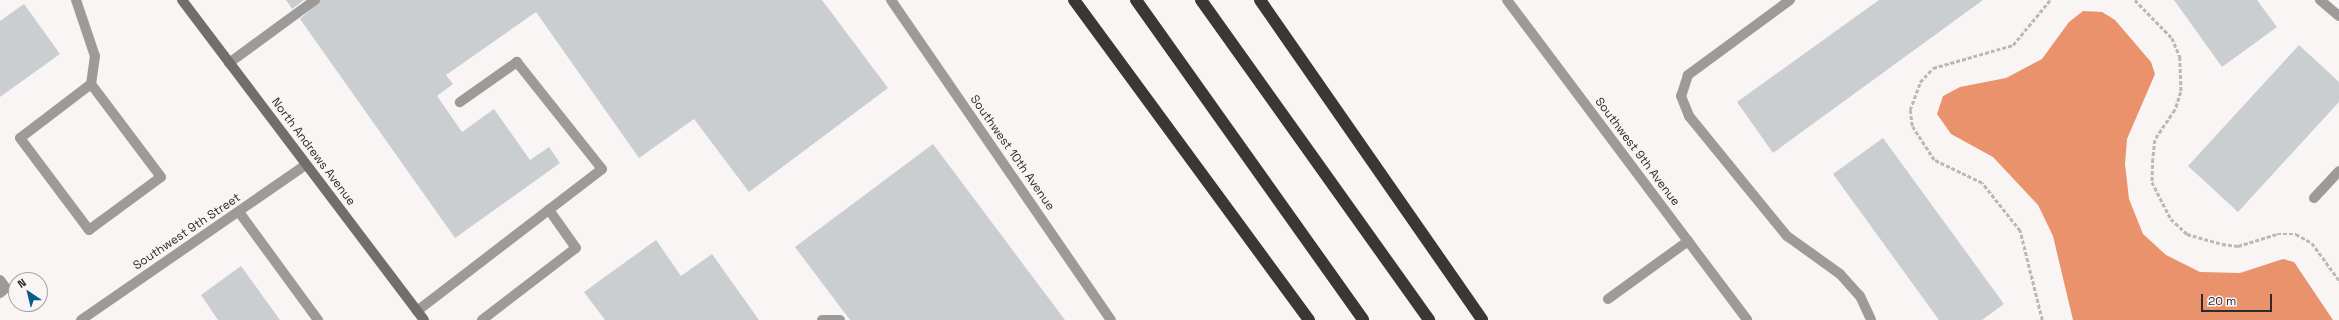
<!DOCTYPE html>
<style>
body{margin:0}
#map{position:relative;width:2339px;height:320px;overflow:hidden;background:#f9f5f4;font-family:"Space Grotesk",sans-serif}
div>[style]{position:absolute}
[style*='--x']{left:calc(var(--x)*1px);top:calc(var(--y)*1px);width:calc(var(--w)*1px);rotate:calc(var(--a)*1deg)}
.water>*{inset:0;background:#e9926b}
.building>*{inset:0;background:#cbced0}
.path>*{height:2.5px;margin-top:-1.25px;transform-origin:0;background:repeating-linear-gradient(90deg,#bbb8b7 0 4px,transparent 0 6px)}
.service>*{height:10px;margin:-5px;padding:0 5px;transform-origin:5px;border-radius:5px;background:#9c9b9a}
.minor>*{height:10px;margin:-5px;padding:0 5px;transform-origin:5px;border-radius:5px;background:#9c9b9a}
.secondary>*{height:10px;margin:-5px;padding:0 5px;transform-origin:5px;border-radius:5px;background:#716f6e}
.motorway>*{height:12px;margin:-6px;padding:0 6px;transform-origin:6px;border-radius:6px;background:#3a3736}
span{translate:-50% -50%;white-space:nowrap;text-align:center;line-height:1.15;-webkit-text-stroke:4px #f9f5f4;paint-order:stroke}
.street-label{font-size:12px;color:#2c2b2a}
.north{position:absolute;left:8px;top:272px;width:40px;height:40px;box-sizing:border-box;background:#f9f5f4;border:1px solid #a7a4a3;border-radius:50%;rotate:325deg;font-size:11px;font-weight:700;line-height:16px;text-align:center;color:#2c2b2a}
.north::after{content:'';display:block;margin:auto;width:14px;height:18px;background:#0b5b8e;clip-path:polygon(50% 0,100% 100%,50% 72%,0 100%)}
.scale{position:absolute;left:2201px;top:294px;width:71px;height:18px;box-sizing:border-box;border:2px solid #2c2b2a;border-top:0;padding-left:5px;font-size:12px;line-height:14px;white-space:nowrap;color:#2c2b2a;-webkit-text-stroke:3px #f9f5f4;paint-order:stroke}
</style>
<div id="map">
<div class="water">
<div style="clip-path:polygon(2083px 11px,2102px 12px,2115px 20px,2151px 62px,2155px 74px,2127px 139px,2125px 164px,2129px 199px,2143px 234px,2166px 255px,2200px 272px,2240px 273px,2283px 259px,2294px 262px,2333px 320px,2073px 320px,2053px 236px,2038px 205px,1993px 157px,1951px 134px,1937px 114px,1943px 96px,1960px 87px,2006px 78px,2042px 59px,2069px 22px)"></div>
</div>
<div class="building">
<div style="clip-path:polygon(286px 0,304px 0,292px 9px)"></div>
<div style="clip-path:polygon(321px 0,822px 0,888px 88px,749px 192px,694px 119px,639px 158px,536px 12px,446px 75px,453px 84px,437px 96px,462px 132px,494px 109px,530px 160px,549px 147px,560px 163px,455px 238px,300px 19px)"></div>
<div style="clip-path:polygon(1879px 0,1983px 0,1773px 153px,1737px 102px)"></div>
<div style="clip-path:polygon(2174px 0,2257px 0,2277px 27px,2222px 67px)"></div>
<div style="clip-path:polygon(24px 4px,60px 54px,0 97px,0 21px)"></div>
<div style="clip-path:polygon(2299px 45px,2339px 82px,2339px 102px,2238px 212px,2188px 166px)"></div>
<div style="clip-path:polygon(1883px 138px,2004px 304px,1982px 320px,1939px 320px,1833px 174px)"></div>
<div style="clip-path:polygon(933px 144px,1065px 320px,850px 320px,795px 247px)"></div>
<div style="clip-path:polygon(656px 240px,681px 276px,712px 254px,759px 320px,605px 320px,584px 292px)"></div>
<div style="clip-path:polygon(241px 266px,280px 320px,218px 320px,201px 295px)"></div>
</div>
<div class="path">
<div style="--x:2135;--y:0;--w:53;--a:45.8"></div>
<div style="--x:2172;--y:38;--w:21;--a:67"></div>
<div style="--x:2180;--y:57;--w:35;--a:88"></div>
<div style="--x:2181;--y:92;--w:19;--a:108"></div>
<div style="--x:2175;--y:110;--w:36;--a:124"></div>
<div style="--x:2155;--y:140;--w:19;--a:96"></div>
<div style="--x:2153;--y:159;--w:23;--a:92"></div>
<div style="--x:2152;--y:182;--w:42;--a:62.8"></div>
<div style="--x:2171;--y:219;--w:22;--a:43"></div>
<div style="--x:2187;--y:234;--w:36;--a:16"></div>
<div style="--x:2222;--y:244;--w:16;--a:7"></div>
<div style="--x:2238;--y:246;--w:41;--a:-17.1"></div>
<div style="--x:2277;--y:234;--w:19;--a:0"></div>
<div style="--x:2296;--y:234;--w:18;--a:29"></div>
<div style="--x:2312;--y:243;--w:46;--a:53.9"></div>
<div style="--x:2042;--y:320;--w:92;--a:-103.9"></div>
<div style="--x:2020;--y:231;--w:61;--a:-128.4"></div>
<div style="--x:1982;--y:183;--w:53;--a:-154.4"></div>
<div style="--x:1934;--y:160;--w:40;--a:-122.9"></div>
<div style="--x:1912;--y:126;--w:16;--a:-97"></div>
<div style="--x:1910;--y:110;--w:30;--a:-70"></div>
<div style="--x:1920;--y:82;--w:19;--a:-47"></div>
<div style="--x:1933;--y:68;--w:83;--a:-16"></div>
<div style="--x:2013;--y:45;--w:58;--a:-50.6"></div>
</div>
<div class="service">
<div style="--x:76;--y:0;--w:59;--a:71.3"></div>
<div style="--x:95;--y:56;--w:28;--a:98"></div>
<div style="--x:91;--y:84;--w:89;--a:142.7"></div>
<div style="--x:20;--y:138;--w:115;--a:53.1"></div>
<div style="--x:89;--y:230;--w:89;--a:-36.4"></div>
<div style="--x:161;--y:177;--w:116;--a:-127"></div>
<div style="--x:1790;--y:0;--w:127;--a:143.7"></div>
<div style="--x:1688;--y:75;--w:22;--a:108"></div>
<div style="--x:1681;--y:96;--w:22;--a:68"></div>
<div style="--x:1689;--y:116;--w:155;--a:50.8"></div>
<div style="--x:1787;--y:236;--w:65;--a:35.6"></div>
<div style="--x:1840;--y:274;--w:30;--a:48"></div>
<div style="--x:1860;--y:296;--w:26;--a:65"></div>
<div style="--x:2320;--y:0;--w:25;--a:40"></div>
<div style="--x:229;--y:63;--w:107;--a:-36.2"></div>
<div style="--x:2314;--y:198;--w:37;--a:-47"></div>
<div style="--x:239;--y:212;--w:134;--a:53.8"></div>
<div style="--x:0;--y:280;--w:10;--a:53"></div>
<div style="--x:6;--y:288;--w:8;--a:140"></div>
<div style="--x:417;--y:311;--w:233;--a:-37.5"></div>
<div style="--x:602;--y:169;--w:137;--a:-128.5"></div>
<div style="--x:517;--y:62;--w:70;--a:144.9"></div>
<div style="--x:482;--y:320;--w:118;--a:-37.5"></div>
<div style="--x:576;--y:248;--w:47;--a:-125.4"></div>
<div style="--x:822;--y:320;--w:18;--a:0"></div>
</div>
<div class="minor">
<div style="--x:891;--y:0;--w:388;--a:55.5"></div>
<div style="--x:1507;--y:0;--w:400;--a:53.1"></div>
<div style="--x:1608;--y:299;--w:99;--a:-35.9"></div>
<div style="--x:81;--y:320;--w:273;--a:-34.6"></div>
</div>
<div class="secondary">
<div style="--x:182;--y:0;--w:401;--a:52.9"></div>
</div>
<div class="motorway">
<div style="--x:1074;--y:0;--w:397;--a:53.7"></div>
<div style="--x:1136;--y:0;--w:392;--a:54.6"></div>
<div style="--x:1201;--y:0;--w:393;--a:54.5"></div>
<div style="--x:1260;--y:0;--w:389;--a:55.2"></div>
</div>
<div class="street-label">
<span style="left:313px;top:152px;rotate:53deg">North Andrews Avenue</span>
<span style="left:1637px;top:152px;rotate:53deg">Southwest 9th Avenue</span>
<span style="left:1012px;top:153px;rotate:55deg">Southwest 10th Avenue</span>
<span style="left:187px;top:232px;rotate:-34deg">Southwest 9th Street</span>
</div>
<div class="north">N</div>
<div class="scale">20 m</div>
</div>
